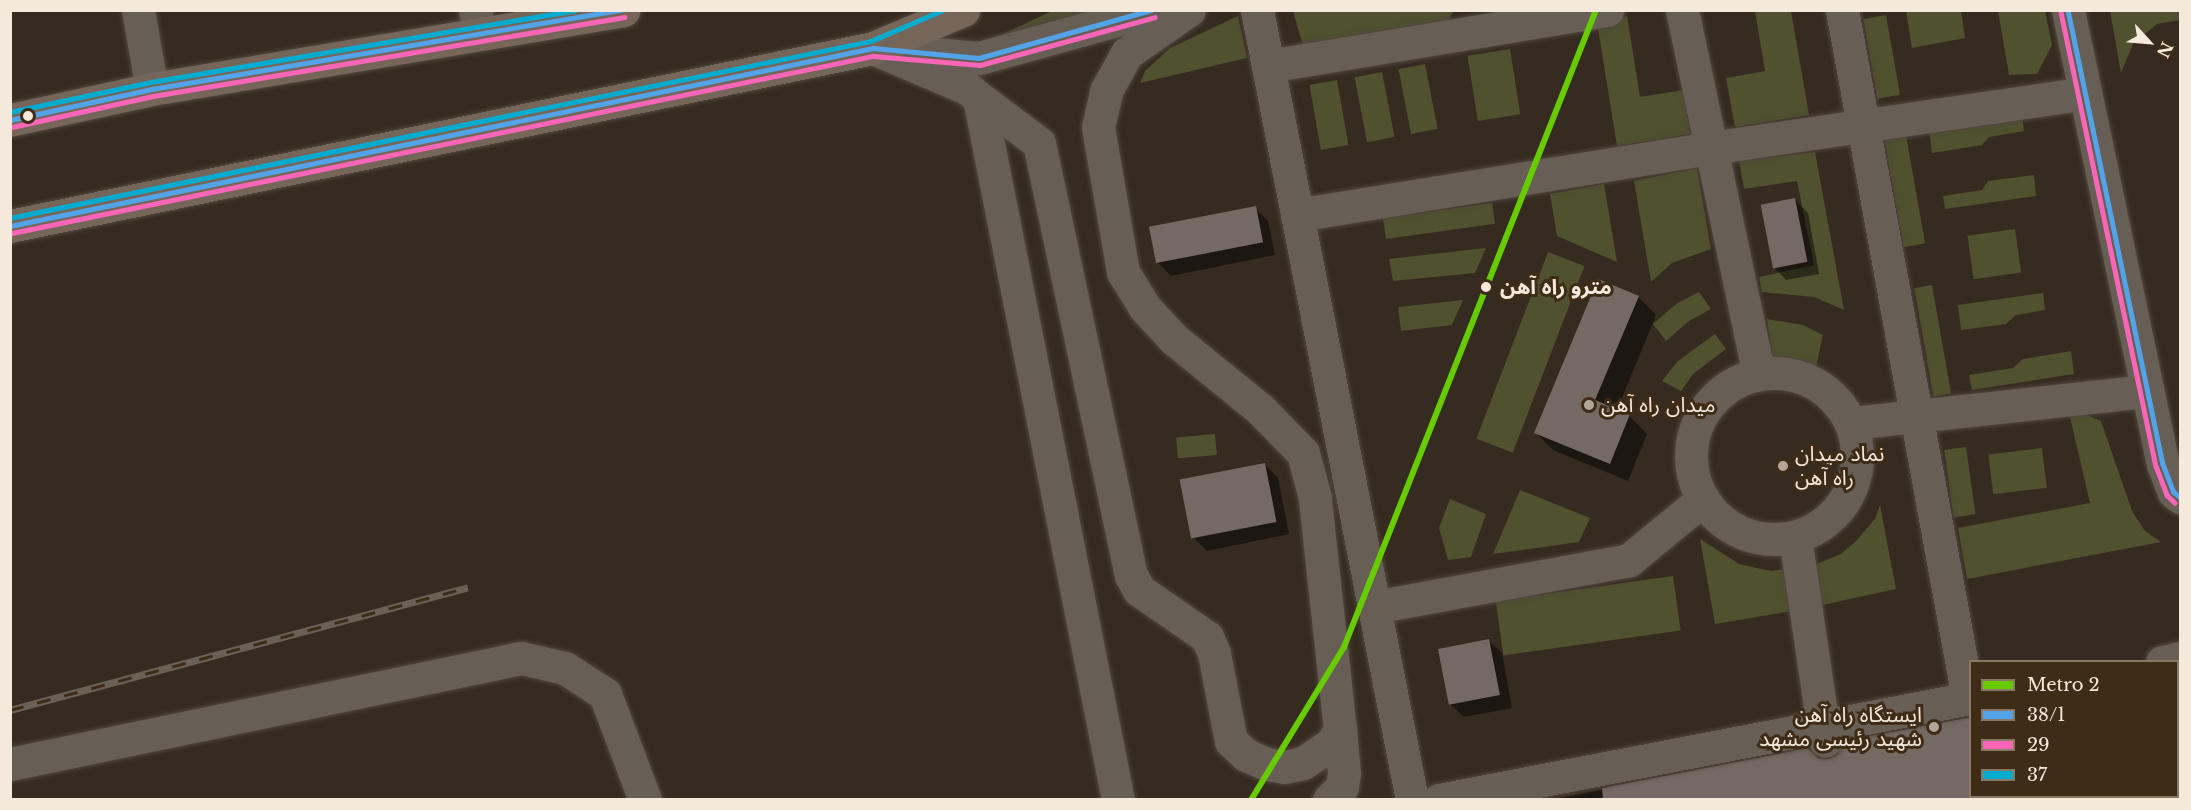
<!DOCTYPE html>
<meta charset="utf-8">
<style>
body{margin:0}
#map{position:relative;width:2191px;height:810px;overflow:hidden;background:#362b20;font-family:"Libre Baskerville","Noto Sans Arabic",serif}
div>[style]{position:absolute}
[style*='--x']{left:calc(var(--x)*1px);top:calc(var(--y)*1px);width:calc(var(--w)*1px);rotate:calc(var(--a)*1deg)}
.green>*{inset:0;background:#50512f;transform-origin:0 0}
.shadow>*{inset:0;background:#0007}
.building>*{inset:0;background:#756964;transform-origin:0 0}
.roads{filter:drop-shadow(0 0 2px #4f473e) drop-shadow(0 0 2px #4f473e)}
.pedestrian>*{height:33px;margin:-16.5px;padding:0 16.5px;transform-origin:16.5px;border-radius:16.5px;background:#675f56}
.pedestrian>.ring{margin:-16.5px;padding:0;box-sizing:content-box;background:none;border:33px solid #675f56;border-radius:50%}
.minor>*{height:33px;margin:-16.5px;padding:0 16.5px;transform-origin:16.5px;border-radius:16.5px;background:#675f56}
.primary>*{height:33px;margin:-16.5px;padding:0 16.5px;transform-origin:16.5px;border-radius:16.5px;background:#76665a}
.rail>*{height:7px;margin-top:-3.5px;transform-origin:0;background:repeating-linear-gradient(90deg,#3f2c17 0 14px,#696157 0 28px);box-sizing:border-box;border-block:2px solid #696157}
.bus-1>*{height:4.5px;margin:-2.25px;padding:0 2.25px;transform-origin:2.25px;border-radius:2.25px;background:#53a3e8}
.bus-2>*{height:4.5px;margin:-2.25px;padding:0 2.25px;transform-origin:2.25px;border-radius:2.25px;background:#fa66b7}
.bus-3>*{height:4.5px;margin:-2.25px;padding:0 2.25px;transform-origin:2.25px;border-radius:2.25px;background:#06acd0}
.metro-1>*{height:6px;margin:-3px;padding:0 3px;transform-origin:3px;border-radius:3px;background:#6c0}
.dots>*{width:16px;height:16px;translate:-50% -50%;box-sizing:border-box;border:3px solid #3f2c17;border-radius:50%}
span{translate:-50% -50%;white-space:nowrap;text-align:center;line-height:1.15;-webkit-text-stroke:6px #3f2c17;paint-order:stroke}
.stop-label{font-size:21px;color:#f5e9dc;font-weight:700}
.left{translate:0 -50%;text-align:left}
.poi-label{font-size:21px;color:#f5e9dc}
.right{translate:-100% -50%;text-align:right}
.frame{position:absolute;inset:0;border:12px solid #f5e9dc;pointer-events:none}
.legend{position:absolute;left:1969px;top:660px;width:210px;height:138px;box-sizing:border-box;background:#3f2c17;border:2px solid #887866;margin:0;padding:8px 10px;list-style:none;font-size:18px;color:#f5e9dc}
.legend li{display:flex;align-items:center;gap:12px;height:30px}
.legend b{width:30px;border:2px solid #887866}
.north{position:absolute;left:2119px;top:12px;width:60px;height:60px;-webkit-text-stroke:4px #3f2c17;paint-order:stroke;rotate:116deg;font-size:16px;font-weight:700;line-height:24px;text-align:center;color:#f5e9dc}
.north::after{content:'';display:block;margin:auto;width:21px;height:27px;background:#f5e9dc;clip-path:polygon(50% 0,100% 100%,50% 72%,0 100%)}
</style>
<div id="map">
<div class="green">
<div style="clip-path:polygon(1052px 11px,1088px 11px,997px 37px)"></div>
<div style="clip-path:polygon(1293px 11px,1453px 11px,1449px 21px,1303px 46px)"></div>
<div style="clip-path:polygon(1755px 11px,1791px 11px,1809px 115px,1735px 127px,1726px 78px,1765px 71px)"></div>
<div style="clip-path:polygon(1906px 11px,1961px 11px,1965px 38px,1912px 48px)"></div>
<div style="clip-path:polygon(1998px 11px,2045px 11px,2052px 45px,2037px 74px,2009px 75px)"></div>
<div style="clip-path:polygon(2110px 11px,2180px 11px,2180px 20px,2157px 24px,2133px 44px,2121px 73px)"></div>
<div style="left:1886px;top:15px;width:81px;height:23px;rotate:80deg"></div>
<div style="clip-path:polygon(1238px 16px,1247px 58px,1140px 83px,1145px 71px,1170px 48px)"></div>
<div style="clip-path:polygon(1627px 16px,1640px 97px,1684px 90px,1690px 134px,1617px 146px,1597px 22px)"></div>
<div style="left:1510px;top:49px;width:66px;height:43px;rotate:81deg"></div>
<div style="left:1425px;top:64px;width:66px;height:27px;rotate:79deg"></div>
<div style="left:1382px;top:72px;width:66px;height:28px;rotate:79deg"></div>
<div style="left:1337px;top:80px;width:66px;height:28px;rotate:80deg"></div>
<div style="clip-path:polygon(2022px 115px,2024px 131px,1989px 137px,1982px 145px,1932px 153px,1929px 129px)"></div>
<div style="left:1906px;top:135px;width:110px;height:22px;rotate:80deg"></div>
<div style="clip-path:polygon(1815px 152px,1844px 310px,1814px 297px,1762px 292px,1759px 277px,1814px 265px,1797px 181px,1744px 189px,1739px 161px)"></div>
<div style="clip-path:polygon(1697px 168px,1711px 249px,1672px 263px,1651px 282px,1634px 181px)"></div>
<div style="clip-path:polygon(2034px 175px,2036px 196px,1945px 209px,1943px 196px,1982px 190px,1988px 181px)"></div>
<div style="clip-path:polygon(1604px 184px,1617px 262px,1557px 236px,1550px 194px)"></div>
<div style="left:1492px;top:203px;width:21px;height:110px;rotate:82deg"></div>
<div style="left:2015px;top:229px;width:44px;height:48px;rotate:82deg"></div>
<div style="clip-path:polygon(1486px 248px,1475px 273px,1393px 281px,1389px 259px)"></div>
<div style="left:1548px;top:252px;width:39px;height:200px;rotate:21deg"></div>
<div style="left:1932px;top:285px;width:110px;height:18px;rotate:80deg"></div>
<div style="clip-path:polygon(1699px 292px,1711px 309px,1689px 321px,1666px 341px,1653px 324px,1676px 304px)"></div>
<div style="clip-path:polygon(2043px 293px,2045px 310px,2016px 315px,2006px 324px,1961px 330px,1958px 305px)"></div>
<div style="clip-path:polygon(1463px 300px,1452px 325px,1401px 331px,1398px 307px)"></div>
<div style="clip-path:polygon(1767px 319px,1803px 325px,1823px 335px,1815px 371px,1773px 362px)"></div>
<div style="clip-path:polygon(1715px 334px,1726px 349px,1693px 374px,1681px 391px,1662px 381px,1678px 361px)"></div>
<div style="clip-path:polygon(2071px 351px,2074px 374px,1972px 390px,1969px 375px,2013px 368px,2023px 359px)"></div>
<div style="clip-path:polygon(2069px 413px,2087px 415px,2101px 421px,2132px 511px,2145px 531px,2161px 542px,1967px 579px,1958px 528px,2090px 503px)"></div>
<div style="left:1215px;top:434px;width:21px;height:39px;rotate:85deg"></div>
<div style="left:1966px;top:447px;width:68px;height:22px;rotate:82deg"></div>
<div style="left:2042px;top:448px;width:40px;height:54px;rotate:83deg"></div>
<div style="clip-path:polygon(1520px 490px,1590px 518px,1579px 542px,1493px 554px)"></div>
<div style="clip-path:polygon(1450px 499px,1486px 514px,1471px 557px,1448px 560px,1439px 528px)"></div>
<div style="clip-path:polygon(1880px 505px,1896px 589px,1818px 606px,1814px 565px,1841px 554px,1855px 542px,1875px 519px)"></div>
<div style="clip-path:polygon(1700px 539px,1739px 564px,1771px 571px,1786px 569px,1791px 611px,1715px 624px)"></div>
<div style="left:1673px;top:576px;width:55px;height:179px;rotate:82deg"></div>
</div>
<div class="shadow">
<div style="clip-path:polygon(1795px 200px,1808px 213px,1819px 274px,1786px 280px,1774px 267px)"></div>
<div style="clip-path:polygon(1255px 208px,1268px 221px,1275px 255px,1171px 276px,1158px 263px)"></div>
<div style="clip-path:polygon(1638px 297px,1656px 315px,1617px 410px,1629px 416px,1647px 434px,1628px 481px,1553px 450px,1535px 432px)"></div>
<div style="clip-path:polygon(1265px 465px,1278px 478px,1289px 534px,1207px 551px,1194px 538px)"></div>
<div style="clip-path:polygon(1489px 641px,1502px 653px,1512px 708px,1464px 717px,1451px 705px)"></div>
<div style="clip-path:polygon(2180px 677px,2180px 800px,1549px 800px,1808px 750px,1818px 760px,1829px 761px,1838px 756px,1844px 743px,1970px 717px,1970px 796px,2178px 796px)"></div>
</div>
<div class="building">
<div style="left:1795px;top:198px;width:65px;height:35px;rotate:79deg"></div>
<div style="left:1256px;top:206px;width:37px;height:109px;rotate:79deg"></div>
<div style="clip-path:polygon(1598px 279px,1639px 296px,1595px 400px,1630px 414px,1610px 464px,1534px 433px)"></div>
<div style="left:1265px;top:463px;width:60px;height:87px;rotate:79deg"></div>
<div style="left:1489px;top:639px;width:57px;height:52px;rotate:79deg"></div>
<div style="clip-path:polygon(1971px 717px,1971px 800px,1603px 800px,1602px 788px,1808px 748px,1818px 758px,1828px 759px,1837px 755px,1843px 741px)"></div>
</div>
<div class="roads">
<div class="pedestrian">
<div style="--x:1257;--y:10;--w:805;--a:78.9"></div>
<div style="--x:1682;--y:10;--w:372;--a:78.1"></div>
<div style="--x:1842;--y:10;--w:699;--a:79.62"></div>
<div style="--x:1268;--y:66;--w:344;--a:-9.4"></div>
<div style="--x:1297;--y:215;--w:418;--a:-9.2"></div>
<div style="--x:1710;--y:148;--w:379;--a:-8.3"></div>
<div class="ring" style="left:1691px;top:373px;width:133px;height:133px"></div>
<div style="--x:1851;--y:423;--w:298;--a:-6.2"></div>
<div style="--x:1795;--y:537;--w:206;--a:81.6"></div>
<div style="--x:1374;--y:607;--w:259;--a:-10.4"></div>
<div style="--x:1629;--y:560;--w:96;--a:-39.5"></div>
<div style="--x:2162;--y:662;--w:18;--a:-13"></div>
<div style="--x:1439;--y:800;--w:541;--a:-10.87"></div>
</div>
<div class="minor">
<div style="--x:138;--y:10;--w:80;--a:80"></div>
<div style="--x:475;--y:10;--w:24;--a:78"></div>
<div style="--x:2068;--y:10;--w:464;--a:78.2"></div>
<div style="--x:2163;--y:464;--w:30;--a:69"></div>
<div style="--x:2174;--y:492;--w:8;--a:40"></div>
<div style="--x:873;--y:48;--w:102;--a:23.1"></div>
<div style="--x:967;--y:88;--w:16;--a:40"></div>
<div style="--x:979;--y:98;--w:716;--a:78.8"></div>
<div style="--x:902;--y:51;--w:77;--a:5.2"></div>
<div style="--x:979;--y:58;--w:180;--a:-15.4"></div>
<div style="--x:979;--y:98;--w:75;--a:36.9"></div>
<div style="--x:1039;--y:143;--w:442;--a:78"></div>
<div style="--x:1131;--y:575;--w:17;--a:62"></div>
<div style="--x:1139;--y:590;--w:83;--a:34.7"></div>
<div style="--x:1207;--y:637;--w:17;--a:66"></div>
<div style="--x:1214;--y:653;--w:90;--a:79.1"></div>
<div style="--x:1231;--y:741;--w:21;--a:43"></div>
<div style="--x:1246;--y:755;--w:22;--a:24"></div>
<div style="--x:1266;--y:764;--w:18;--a:9"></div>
<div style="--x:1284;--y:767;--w:19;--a:-12"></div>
<div style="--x:1303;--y:763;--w:34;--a:-34"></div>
<div style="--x:1331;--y:744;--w:17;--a:-57"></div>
<div style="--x:1340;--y:730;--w:233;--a:-96.2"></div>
<div style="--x:1315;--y:498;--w:47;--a:-104.9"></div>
<div style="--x:1303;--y:453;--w:62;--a:-134.3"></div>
<div style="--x:1260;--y:409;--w:111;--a:-140.9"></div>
<div style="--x:1174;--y:339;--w:42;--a:-133.1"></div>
<div style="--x:1145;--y:308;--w:42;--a:-121.4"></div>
<div style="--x:1123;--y:272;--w:147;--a:-99.8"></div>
<div style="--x:1098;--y:127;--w:37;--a:-77"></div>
<div style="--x:1106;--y:91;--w:43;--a:-61.1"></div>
<div style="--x:1127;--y:53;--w:75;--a:-34.7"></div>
<div style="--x:10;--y:764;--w:522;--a:-11.72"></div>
<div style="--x:521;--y:658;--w:45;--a:12.8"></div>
<div style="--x:565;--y:668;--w:48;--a:33"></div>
<div style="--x:605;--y:694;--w:113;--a:69.3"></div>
<div style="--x:1329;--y:800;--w:18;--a:-45"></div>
<div style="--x:1342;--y:787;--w:14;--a:-82"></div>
<div style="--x:1344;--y:773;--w:43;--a:-95.3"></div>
</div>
<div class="primary">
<div style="--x:10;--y:120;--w:145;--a:-12.3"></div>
<div style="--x:152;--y:89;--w:478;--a:-9.5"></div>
<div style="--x:10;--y:226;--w:881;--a:-11.65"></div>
<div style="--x:873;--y:48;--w:98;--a:-22.9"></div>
</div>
</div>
<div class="rail">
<div style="--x:10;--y:710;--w:474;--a:-15"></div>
</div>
<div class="bus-1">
<div style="--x:2068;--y:10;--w:464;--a:78.2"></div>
<div style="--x:2163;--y:464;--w:30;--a:69"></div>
<div style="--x:2174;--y:492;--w:8;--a:40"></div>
<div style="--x:10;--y:120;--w:145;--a:-12.3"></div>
<div style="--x:152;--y:89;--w:475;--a:-9.6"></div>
<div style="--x:10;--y:226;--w:881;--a:-11.65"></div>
<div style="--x:873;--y:48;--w:106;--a:5.4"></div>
<div style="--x:979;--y:58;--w:179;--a:-15.6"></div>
</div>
<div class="bus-2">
<div style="--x:2061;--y:12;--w:464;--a:78.2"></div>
<div style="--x:2156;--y:466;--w:31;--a:69"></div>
<div style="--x:2167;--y:495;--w:11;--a:45"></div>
<div style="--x:12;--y:127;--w:144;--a:-12.4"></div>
<div style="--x:153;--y:96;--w:478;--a:-9.5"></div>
<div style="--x:12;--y:233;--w:879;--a:-11.62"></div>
<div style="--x:873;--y:56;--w:107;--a:4.8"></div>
<div style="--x:980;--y:65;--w:181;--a:-15.3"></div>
</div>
<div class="bus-3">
<div style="--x:10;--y:112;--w:144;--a:-12"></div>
<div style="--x:151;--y:82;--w:430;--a:-9.6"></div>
<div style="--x:10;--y:218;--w:879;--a:-11.62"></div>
<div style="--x:871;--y:41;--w:78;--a:-23.3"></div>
</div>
<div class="metro-1">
<div style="--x:1251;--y:800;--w:179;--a:-58.7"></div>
<div style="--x:1344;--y:647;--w:685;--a:-68.42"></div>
</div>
<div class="dots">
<div style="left:28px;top:116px;background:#f5e9dc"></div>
<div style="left:1486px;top:287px;background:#f5e9dc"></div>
<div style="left:1589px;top:405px;background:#b2a69a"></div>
<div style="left:1783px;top:466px;background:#b2a69a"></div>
<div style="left:1934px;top:727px;background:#b2a69a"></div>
</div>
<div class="stop-label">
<span class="left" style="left:1500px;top:287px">مترو راه آهن</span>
</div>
<div class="poi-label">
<span class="left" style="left:1601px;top:405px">میدان راه آهن</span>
<span class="left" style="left:1795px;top:466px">نماد میدان<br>راه آهن</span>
<span class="right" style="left:1922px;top:727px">ایستگاه راه آهن<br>شهید رئیسی مشهد</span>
</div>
<div class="frame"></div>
<ul class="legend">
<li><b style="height:8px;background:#6c0"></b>Metro 2</li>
<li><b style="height:8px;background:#53a3e8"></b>38/1</li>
<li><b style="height:8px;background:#fa66b7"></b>29</li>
<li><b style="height:8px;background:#06acd0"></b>37</li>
</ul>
<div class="north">N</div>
</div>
